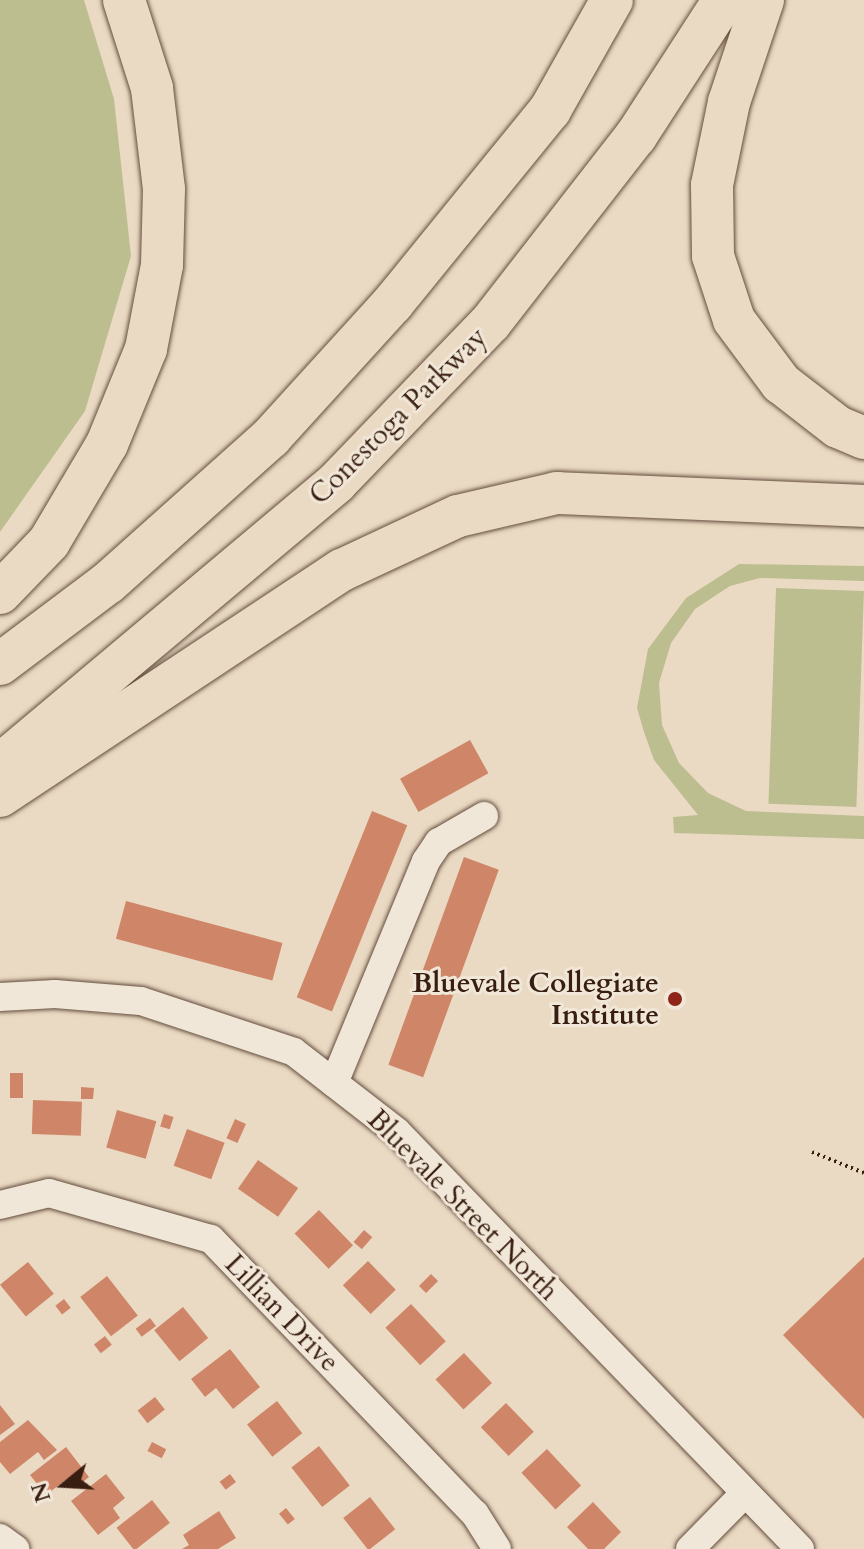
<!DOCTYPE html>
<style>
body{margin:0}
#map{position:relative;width:864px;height:1549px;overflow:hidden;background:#eadac3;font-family:Cardo,serif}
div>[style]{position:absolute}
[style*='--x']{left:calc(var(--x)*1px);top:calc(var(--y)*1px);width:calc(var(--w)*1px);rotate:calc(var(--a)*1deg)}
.green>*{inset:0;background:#bdbe8f;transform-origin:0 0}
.building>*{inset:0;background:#cf8668;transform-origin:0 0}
.path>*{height:4px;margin-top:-2px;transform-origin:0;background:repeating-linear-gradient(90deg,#381e11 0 2px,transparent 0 6px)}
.roads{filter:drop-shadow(0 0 2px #644d3e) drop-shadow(0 0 2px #644d3e)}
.minor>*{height:28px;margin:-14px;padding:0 14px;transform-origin:14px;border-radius:14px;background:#f1e7d8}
.highway>*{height:42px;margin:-21px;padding:0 21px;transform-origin:21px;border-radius:21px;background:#eadac3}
.dots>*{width:22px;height:22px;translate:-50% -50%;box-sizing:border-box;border:4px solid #f1e7d8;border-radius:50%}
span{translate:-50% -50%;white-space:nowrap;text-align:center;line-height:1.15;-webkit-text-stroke:6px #f1e7d8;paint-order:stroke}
.street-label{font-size:28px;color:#381e11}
.poi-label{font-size:28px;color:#381e11;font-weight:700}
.right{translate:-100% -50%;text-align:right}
.north{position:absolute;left:24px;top:1445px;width:80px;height:80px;-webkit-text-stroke:6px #f1e7d8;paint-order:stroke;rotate:252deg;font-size:22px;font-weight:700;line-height:32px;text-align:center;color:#381e11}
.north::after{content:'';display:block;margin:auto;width:28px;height:36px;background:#381e11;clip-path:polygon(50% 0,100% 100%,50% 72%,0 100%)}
</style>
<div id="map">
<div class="green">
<div style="clip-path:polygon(0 0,84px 0,114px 99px,131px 256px,85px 411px,0 532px)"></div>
<div style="clip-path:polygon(739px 564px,864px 566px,864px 581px,760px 578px,730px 586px,695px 609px,671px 643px,659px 683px,662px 725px,679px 763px,708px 793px,746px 811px,864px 816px,864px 839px,674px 833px,673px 817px,698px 815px,654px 760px,644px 732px,637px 708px,648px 649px,686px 598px)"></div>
<div style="left:776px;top:588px;width:88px;height:216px;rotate:2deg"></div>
</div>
<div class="building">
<div style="left:470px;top:740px;width:38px;height:80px;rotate:61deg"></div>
<div style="left:372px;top:811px;width:38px;height:201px;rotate:22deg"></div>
<div style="left:464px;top:857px;width:37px;height:221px;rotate:20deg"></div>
<div style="left:126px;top:901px;width:162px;height:39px;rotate:15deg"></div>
<div style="left:10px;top:1073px;width:13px;height:25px"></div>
<div style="clip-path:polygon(81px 1087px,94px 1088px,93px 1099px,81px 1099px)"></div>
<div style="left:33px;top:1100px;width:49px;height:34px;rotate:2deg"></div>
<div style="left:117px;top:1110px;width:41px;height:39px;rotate:16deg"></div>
<div style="left:164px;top:1114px;width:10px;height:13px;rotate:17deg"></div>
<div style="left:235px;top:1119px;width:12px;height:21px;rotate:24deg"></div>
<div style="left:187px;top:1129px;width:40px;height:39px;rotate:20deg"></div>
<div style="left:258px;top:1160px;width:49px;height:35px;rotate:35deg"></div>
<div style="left:319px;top:1210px;width:49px;height:34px;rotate:46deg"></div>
<div style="left:364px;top:1230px;width:11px;height:16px;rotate:41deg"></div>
<div style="clip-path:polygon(864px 1257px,864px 1419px,783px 1335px)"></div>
<div style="left:368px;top:1261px;width:40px;height:35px;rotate:46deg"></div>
<div style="left:28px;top:1262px;width:41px;height:36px;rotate:51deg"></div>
<div style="left:431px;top:1274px;width:10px;height:17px;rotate:45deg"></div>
<div style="left:107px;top:1276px;width:50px;height:34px;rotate:52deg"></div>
<div style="left:64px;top:1299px;width:11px;height:11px;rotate:52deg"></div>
<div style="left:411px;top:1304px;width:51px;height:35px;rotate:47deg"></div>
<div style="left:183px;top:1307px;width:40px;height:37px;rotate:51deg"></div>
<div style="left:150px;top:1318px;width:10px;height:18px;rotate:53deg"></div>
<div style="left:105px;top:1336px;width:11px;height:14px;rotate:52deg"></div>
<div style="clip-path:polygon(230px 1349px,260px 1387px,233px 1409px,216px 1388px,205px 1397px,191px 1379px)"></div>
<div style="left:464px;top:1353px;width:41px;height:39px;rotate:47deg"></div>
<div style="left:155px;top:1397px;width:16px;height:22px;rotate:52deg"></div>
<div style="left:277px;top:1401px;width:41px;height:38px;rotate:52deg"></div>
<div style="left:506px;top:1403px;width:40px;height:35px;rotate:46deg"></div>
<div style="clip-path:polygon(0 1405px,15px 1424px,0 1435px)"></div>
<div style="clip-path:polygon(28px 1420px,57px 1450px,44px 1460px,38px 1452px,10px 1474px,0 1462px,0 1442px)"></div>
<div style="left:152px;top:1442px;width:16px;height:10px;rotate:27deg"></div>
<div style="left:319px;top:1446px;width:50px;height:35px;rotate:52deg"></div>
<div style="clip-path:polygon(66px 1447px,89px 1477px,74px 1489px,67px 1479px,46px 1495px,30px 1475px)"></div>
<div style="left:547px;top:1449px;width:50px;height:35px;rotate:47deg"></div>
<div style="clip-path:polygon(106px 1474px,125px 1498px,113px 1508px,120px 1518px,98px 1535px,71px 1501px)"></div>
<div style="left:230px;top:1474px;width:10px;height:13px;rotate:53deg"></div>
<div style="left:370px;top:1497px;width:41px;height:34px;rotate:52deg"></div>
<div style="left:152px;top:1500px;width:29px;height:45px;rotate:52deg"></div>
<div style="clip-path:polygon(593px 1502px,621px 1532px,604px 1549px,588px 1549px,567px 1527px)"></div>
<div style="left:286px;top:1508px;width:14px;height:9px;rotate:51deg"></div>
<div style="clip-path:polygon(219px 1511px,236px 1538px,218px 1549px,182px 1549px,189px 1545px,183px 1535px)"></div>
</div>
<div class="path">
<div style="--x:812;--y:1152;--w:56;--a:22"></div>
</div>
<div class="roads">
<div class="minor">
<div style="--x:0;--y:997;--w:55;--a:-3.1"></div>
<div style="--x:55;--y:994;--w:86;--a:4.7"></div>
<div style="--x:141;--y:1001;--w:161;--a:18.4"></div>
<div style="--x:294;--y:1052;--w:130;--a:37.8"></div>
<div style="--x:397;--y:1132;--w:580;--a:45.98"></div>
<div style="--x:334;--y:1083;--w:240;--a:-67.5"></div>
<div style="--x:426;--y:861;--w:23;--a:-56"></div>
<div style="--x:439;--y:842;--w:52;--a:-30"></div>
<div style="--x:0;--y:1205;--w:50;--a:-13.8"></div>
<div style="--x:49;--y:1193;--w:168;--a:15.9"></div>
<div style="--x:211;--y:1239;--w:381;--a:46.2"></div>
<div style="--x:475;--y:1514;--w:41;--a:57.8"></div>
<div style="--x:0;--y:1538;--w:19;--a:36"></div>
<div style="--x:690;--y:1549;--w:78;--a:-45.5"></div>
</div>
<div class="highway">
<div style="--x:763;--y:0;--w:108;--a:108.4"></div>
<div style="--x:729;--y:102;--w:85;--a:101.6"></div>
<div style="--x:712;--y:185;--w:71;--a:89.2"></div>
<div style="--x:713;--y:256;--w:67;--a:71.8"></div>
<div style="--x:734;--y:320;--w:79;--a:53.3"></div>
<div style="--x:781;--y:383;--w:72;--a:37.7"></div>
<div style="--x:838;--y:427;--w:28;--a:23"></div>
<div style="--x:0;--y:593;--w:71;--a:-46.1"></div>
<div style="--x:49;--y:542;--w:114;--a:-59.4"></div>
<div style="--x:107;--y:444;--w:103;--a:-67.7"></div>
<div style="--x:146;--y:349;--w:86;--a:-79.2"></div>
<div style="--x:162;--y:265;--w:76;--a:-88.5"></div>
<div style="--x:164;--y:189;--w:102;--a:-96.8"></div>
<div style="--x:152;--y:88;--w:92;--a:-107.7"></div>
<div style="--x:0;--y:664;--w:136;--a:-37"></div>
<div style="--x:109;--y:582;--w:217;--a:-41.8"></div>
<div style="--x:271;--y:437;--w:181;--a:-47.7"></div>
<div style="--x:393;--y:303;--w:249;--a:-50.9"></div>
<div style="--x:550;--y:110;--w:126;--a:-60.6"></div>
<div style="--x:0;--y:765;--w:439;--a:-40"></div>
<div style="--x:336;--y:483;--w:223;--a:-46.1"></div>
<div style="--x:491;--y:322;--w:236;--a:-52.1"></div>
<div style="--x:636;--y:136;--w:162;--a:-57.1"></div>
<div style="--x:0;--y:796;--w:410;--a:-33.5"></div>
<div style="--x:342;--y:570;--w:128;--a:-25"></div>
<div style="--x:458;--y:516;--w:102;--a:-13.1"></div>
<div style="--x:557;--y:493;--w:307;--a:2.4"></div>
</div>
</div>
<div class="dots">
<div style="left:675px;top:999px;background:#8f2418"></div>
</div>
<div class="street-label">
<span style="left:398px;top:416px;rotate:-45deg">Conestoga Parkway</span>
<span style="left:463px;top:1205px;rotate:45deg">Bluevale Street North</span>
<span style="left:282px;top:1313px;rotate:46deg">Lillian Drive</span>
</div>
<div class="poi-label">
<span class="right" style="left:659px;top:999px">Bluevale Collegiate<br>Institute</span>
</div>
<div class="north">N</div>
</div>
